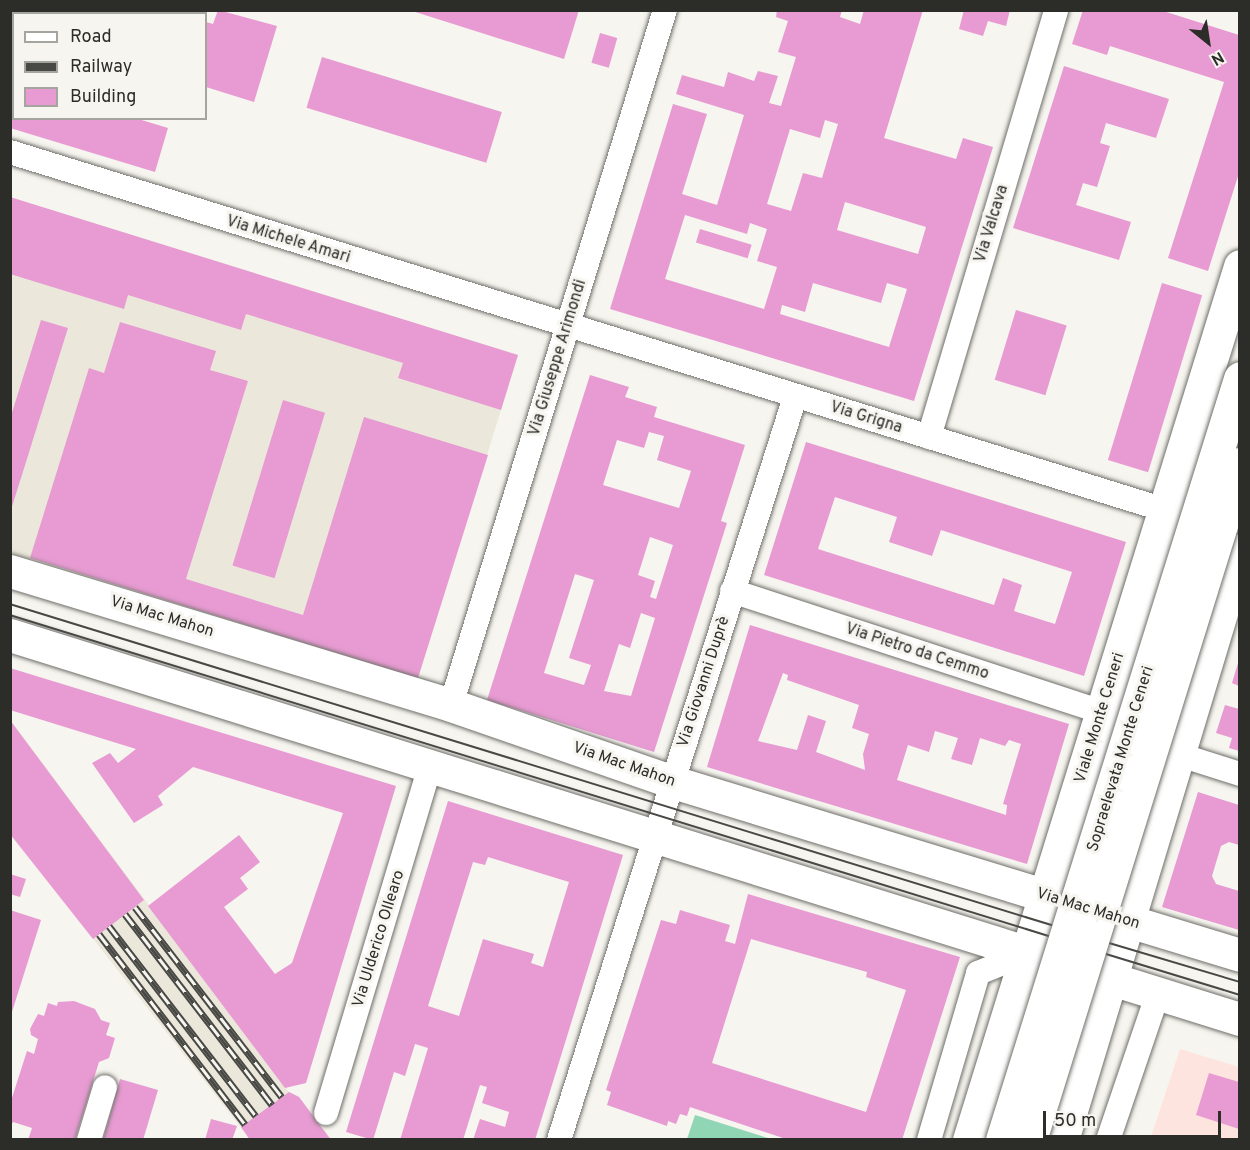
<!DOCTYPE html>
<meta charset="utf-8">
<style>
body{margin:0}
#map{position:relative;width:1250px;height:1150px;overflow:hidden;background:#f6f5ef;font-family:Overpass,sans-serif}
div>[style]{position:absolute}
[style*='--x']{left:calc(var(--x)*1px);top:calc(var(--y)*1px);width:calc(var(--w)*1px);rotate:calc(var(--a)*1deg)}
.built>*{inset:0;background:#ebe8db}
.education>*{inset:0;background:#fee4de}
.green>*{inset:0;background:#91d6b4}
.building>*{inset:0;background:#e79bd2;transform-origin:0 0}
.roads{filter:drop-shadow(0 0 2px #6f6e69) drop-shadow(0 0 2px #6f6e69)}
.street>*{height:24px;margin:-12px;padding:0 12px;transform-origin:12px;border-radius:12px;background:#fff}
.secondary>*{height:33px;margin:-16.5px;padding:0 16.5px;transform-origin:16.5px;border-radius:16.5px;background:#fff}
.primary>*{height:33px;margin:-16.5px;padding:0 16.5px;transform-origin:16.5px;border-radius:16.5px;background:#fff}
.tram>*{height:1.5px;margin:-0.75px;padding:0 0.75px;transform-origin:0.75px;border-radius:0.75px;background:#484845}
.rail>*{height:7px;margin-top:-3.5px;transform-origin:0;background:repeating-linear-gradient(90deg,#f6f5ef 0 14px,#484845 0 28px);box-sizing:border-box;border-block:2px solid #484845}
.bridges{filter:drop-shadow(0 0 2px #6f6e69) drop-shadow(0 0 2px #6f6e69)}
.highway-bridge>*{height:33px;margin:-16.5px;padding:0 16.5px;transform-origin:16.5px;border-radius:16.5px;background:#fff}
span{translate:-50% -50%;white-space:nowrap;text-align:center;line-height:1.15;-webkit-text-stroke:6px #f6f5ef;paint-order:stroke}
.street-label{font-size:16px;color:#2c2c29}
.frame{position:absolute;inset:0;border:12px solid #2c2c29;pointer-events:none}
.legend{position:absolute;left:12px;top:12px;width:195px;height:108px;box-sizing:border-box;background:#f6f5ef;border:2px solid #a5a5a0;margin:0;padding:8px 10px;list-style:none;font-size:18px;color:#2c2c29}
.legend li{display:flex;align-items:center;gap:12px;height:30px}
.legend b{width:30px;border:2px solid #a5a5a0}
.north{position:absolute;left:1178px;top:12px;width:60px;height:60px;-webkit-text-stroke:4px #f6f5ef;paint-order:stroke;rotate:150deg;font-size:16px;font-weight:700;line-height:24px;text-align:center;color:#2c2c29}
.north::after{content:'';display:block;margin:auto;width:21px;height:27px;background:#2c2c29;clip-path:polygon(50% 0,100% 100%,50% 72%,0 100%)}
.scale{position:absolute;left:1043px;top:1111px;width:178px;height:27px;box-sizing:border-box;border:3px solid #2c2c29;border-top:0;padding-left:8px;font-size:18px;line-height:21px;white-space:nowrap;color:#2c2c29;-webkit-text-stroke:4px #f6f5ef;paint-order:stroke}
</style>
<div id="map">
<div class="built">
<div style="clip-path:polygon(10px 197px,518px 355px,418px 678px,11px 553px)"></div>
<div style="clip-path:polygon(10px 720px,289px 1092px,299px 1097px,331px 1139px,250px 1139px,11px 834px)"></div>
</div>
<div class="education">
<div style="clip-path:polygon(1180px 1049px,1239px 1067px,1239px 1139px,1150px 1140px)"></div>
</div>
<div class="green">
<div style="clip-path:polygon(695px 1115px,771px 1139px,687px 1139px)"></div>
</div>
<div class="building">
<div style="clip-path:polygon(10px 10px,169px 10px,177px 13px,14px 14px,14px 28px)"></div>
<div style="clip-path:polygon(218px 10px,277px 26px,254px 102px,206px 87px,206px 22px,213px 24px)"></div>
<div style="clip-path:polygon(409px 10px,579px 10px,564px 59px)"></div>
<div style="clip-path:polygon(evenodd,777px 10px,842px 10px,840px 17px,860px 24px,864px 10px,923px 10px,884px 138px,956px 159px,963px 138px,993px 147px,914px 401px,610px 309px,673px 104px,707px 114px,682px 194px,717px 205px,744px 115px,676px 94px,682px 75px,724px 87px,728px 72px,754px 81px,758px 71px,778px 76px,769px 103px,781px 106px,796px 57px,778px 52px,788px 21px,776px 17px,777px 10px,825px 120px,838px 124px,822px 178px,803px 173px,791px 211px,767px 204px,790px 129px,820px 138px,825px 120px,777px 10px,845px 202px,926px 227px,918px 254px,837px 230px,845px 202px,777px 10px,685px 215px,747px 234px,750px 223px,767px 229px,757px 261px,777px 267px,764px 309px,665px 279px,685px 215px,777px 10px,813px 283px,881px 303px,887px 283px,907px 289px,889px 347px,780px 314px,782px 305px,805px 312px,813px 283px)"></div>
<div style="clip-path:polygon(964px 10px,1010px 10px,1006px 26px,988px 21px,983px 36px,959px 29px)"></div>
<div style="clip-path:polygon(1083px 10px,1160px 10px,1239px 35px,1239px 173px,1208px 271px,1168px 258px,1224px 82px,1110px 46px,1107px 55px,1072px 44px)"></div>
<div style="left:600px;top:33px;width:18px;height:31px;rotate:16deg"></div>
<div style="left:322px;top:57px;width:188px;height:53px;rotate:17deg"></div>
<div style="clip-path:polygon(1064px 66px,1169px 99px,1156px 138px,1106px 123px,1100px 143px,1110px 146px,1097px 187px,1083px 183px,1076px 205px,1131px 222px,1119px 260px,1013px 228px)"></div>
<div style="clip-path:polygon(10px 81px,14px 118px,135px 118px,168px 128px,155px 172px,10px 128px)"></div>
<div style="clip-path:polygon(10px 197px,518px 355px,501px 410px,398px 378px,403px 363px,246px 314px,241px 330px,128px 295px,124px 309px,10px 274px)"></div>
<div style="left:700px;top:229px;width:54px;height:14px;rotate:17deg"></div>
<div style="left:1162px;top:283px;width:42px;height:185px;rotate:17deg"></div>
<div style="left:1016px;top:310px;width:53px;height:73px;rotate:17deg"></div>
<div style="clip-path:polygon(41px 320px,68px 328px,10px 513px,10px 419px)"></div>
<div style="clip-path:polygon(120px 322px,216px 351px,210px 370px,248px 381px,186px 579px,303px 615px,364px 417px,488px 455px,418px 678px,30px 558px,89px 368px,104px 373px)"></div>
<div style="clip-path:polygon(evenodd,590px 375px,629px 387px,625px 397px,657px 407px,654px 417px,745px 445px,721px 521px,727px 523px,654px 752px,487px 700px,590px 375px,649px 432px,664px 436px,657px 460px,691px 471px,679px 508px,603px 485px,617px 440px,644px 448px,649px 432px,590px 375px,650px 537px,673px 545px,656px 599px,650px 597px,655px 581px,638px 575px,650px 537px,590px 375px,575px 574px,594px 580px,569px 658px,591px 665px,584px 685px,544px 673px,575px 574px,590px 375px,641px 613px,655px 618px,631px 696px,604px 691px,619px 644px,630px 648px,641px 613px)"></div>
<div style="left:283px;top:400px;width:44px;height:173px;rotate:17deg"></div>
<div style="clip-path:polygon(evenodd,806px 442px,1126px 542px,1084px 676px,764px 575px,806px 442px,835px 497px,897px 517px,889px 542px,932px 556px,941px 530px,1072px 572px,1055px 624px,1014px 611px,1022px 585px,1003px 578px,994px 605px,818px 549px,835px 497px)"></div>
<div style="clip-path:polygon(evenodd,750px 625px,1069px 724px,1027px 864px,707px 767px,750px 625px,783px 673px,788px 675px,787px 680px,859px 705px,852px 728px,869px 734px,863px 754px,865px 770px,816px 752px,826px 721px,808px 715px,797px 750px,758px 741px,783px 673px,750px 625px,935px 731px,958px 738px,951px 759px,972px 765px,980px 738px,1005px 746px,1009px 740px,1021px 744px,1003px 804px,1007px 805px,1006px 815px,897px 780px,908px 745px,929px 752px,935px 731px)"></div>
<div style="clip-path:polygon(1239px 660px,1239px 686px,1232px 683px)"></div>
<div style="clip-path:polygon(10px 668px,396px 786px,306px 1083px,285px 1088px,148px 906px,239px 835px,260px 862px,240px 878px,248px 889px,224px 907px,275px 974px,292px 963px,343px 813px,193px 767px,158px 796px,163px 805px,134px 823px,92px 763px,110px 753px,118px 763px,136px 749px,10px 710px)"></div>
<div style="clip-path:polygon(1225px 705px,1239px 709px,1239px 751px,1229px 748px,1232px 738px,1216px 733px)"></div>
<div style="clip-path:polygon(10px 720px,144px 900px,93px 939px,10px 834px)"></div>
<div style="clip-path:polygon(1198px 792px,1239px 805px,1239px 845px,1229px 842px,1221px 846px,1212px 876px,1216px 884px,1239px 891px,1239px 930px,1162px 907px)"></div>
<div style="clip-path:polygon(evenodd,448px 801px,623px 855px,535px 1140px,473px 1140px,480px 1119px,505px 1127px,509px 1112px,482px 1103px,487px 1087px,480px 1085px,463px 1140px,400px 1140px,428px 1048px,415px 1044px,405px 1076px,394px 1072px,373px 1140px,346px 1132px,448px 801px,488px 857px,569px 882px,543px 967px,531px 963px,534px 954px,483px 939px,459px 1016px,428px 1006px,473px 862px,485px 865px,488px 857px)"></div>
<div style="clip-path:polygon(10px 874px,26px 879px,20px 897px,10px 894px)"></div>
<div style="clip-path:polygon(evenodd,748px 894px,960px 957px,902px 1140px,789px 1140px,690px 1107px,687px 1116px,680px 1114px,676px 1124px,668px 1121px,667px 1126px,607px 1105px,611px 1092px,606px 1090px,661px 920px,676px 924px,680px 910px,730px 925px,725px 941px,735px 944px,748px 894px,751px 939px,867px 972px,866px 977px,906px 990px,866px 1112px,712px 1063px,751px 939px)"></div>
<div style="clip-path:polygon(10px 910px,41px 920px,11px 1015px,10px 1015px)"></div>
<div style="clip-path:polygon(74px 1001px,95px 1009px,101px 1020px,110px 1023px,106px 1035px,115px 1038px,109px 1058px,99px 1062px,75px 1140px,28px 1140px,32px 1128px,13px 1122px,10px 1128px,10px 1104px,27px 1051px,34px 1054px,38px 1039px,31px 1035px,30px 1029px,38px 1014px,44px 1016px,48px 1003px,57px 1006px,58px 1002px)"></div>
<div style="clip-path:polygon(1209px 1073px,1239px 1082px,1239px 1129px,1196px 1115px)"></div>
<div style="clip-path:polygon(120px 1079px,158px 1090px,143px 1140px,103px 1140px)"></div>
<div style="clip-path:polygon(289px 1092px,299px 1097px,331px 1140px,250px 1140px,241px 1127px)"></div>
<div style="clip-path:polygon(211px 1119px,237px 1126px,232px 1140px,205px 1140px)"></div>
</div>
<div class="roads">
<div class="street">
<div style="--x:10;--y:152;--w:1209;--a:17.22"></div>
<div style="--x:929;--y:437;--w:445;--a:-73.4"></div>
<div style="--x:732;--y:591;--w:389;--a:18.1"></div>
<div style="--x:451;--y:705;--w:727;--a:-72.89"></div>
<div style="--x:1177;--y:754;--w:66;--a:17.6"></div>
<div style="--x:326;--y:1113;--w:364;--a:-73.3"></div>
<div style="--x:89;--y:1140;--w:55;--a:-73.2"></div>
<div style="--x:559;--y:1140;--w:780;--a:-72.38"></div>
<div style="--x:929;--y:1140;--w:174;--a:-73.6"></div>
<div style="--x:978;--y:973;--w:54;--a:-21.8"></div>
<div style="--x:1108;--y:1140;--w:155;--a:-71.2"></div>
</div>
<div class="secondary">
<div style="--x:10;--y:571;--w:461;--a:16.9"></div>
<div style="--x:451;--y:705;--w:235;--a:19.1"></div>
<div style="--x:673;--y:782;--w:593;--a:16.97"></div>
<div style="--x:10;--y:635;--w:1289;--a:17.34"></div>
</div>
<div class="primary">
<div style="--x:969;--y:1140;--w:915;--a:-72.77"></div>
<div style="--x:1062;--y:1140;--w:616;--a:-73.21"></div>
</div>
</div>
<div class="tram">
<div style="--x:10;--y:604;--w:1093;--a:17.13"></div>
<div style="--x:10;--y:615;--w:1091;--a:17.17"></div>
<div style="--x:1106;--y:942;--w:140;--a:16.6"></div>
<div style="--x:1103;--y:953;--w:143;--a:17"></div>
</div>
<div class="rail">
<div style="--x:135;--y:907;--w:240;--a:52.3"></div>
<div style="--x:125;--y:914;--w:241;--a:52.4"></div>
<div style="--x:109;--y:926;--w:240;--a:52.3"></div>
<div style="--x:99;--y:934;--w:240;--a:52.5"></div>
</div>
<div class="bridges">
<div class="highway-bridge">
<div style="--x:1002;--y:1140;--w:798;--a:-72.65"></div>
<div style="--x:1030;--y:1140;--w:708;--a:-72.74"></div>
</div>
</div>
<div class="street-label">
<span style="left:992px;top:224px;rotate:-73deg">Via Valcava</span>
<span style="left:288px;top:240px;rotate:17deg">Via Michele Amari</span>
<span style="left:558px;top:358px;rotate:-73deg">Via Giuseppe Arimondi</span>
<span style="left:866px;top:418px;rotate:17deg">Via Grigna</span>
<span style="left:162px;top:617px;rotate:17deg">Via Mac Mahon</span>
<span style="left:917px;top:652px;rotate:18deg">Via Pietro da Cemmo</span>
<span style="left:704px;top:682px;rotate:-72deg">Via Giovanni Duprè</span>
<span style="left:1100px;top:718px;rotate:-73deg">Viale Monte Ceneri</span>
<span style="left:1121px;top:759px;rotate:-73deg">Sopraelevata Monte Ceneri</span>
<span style="left:624px;top:765px;rotate:19deg">Via Mac Mahon</span>
<span style="left:1088px;top:909px;rotate:17deg">Via Mac Mahon</span>
<span style="left:379px;top:939px;rotate:-73deg">Via Ulderico Ollearo</span>
</div>
<div class="frame"></div>
<ul class="legend">
<li><b style="height:8px;background:#fff"></b>Road</li>
<li><b style="height:8px;background:#484845"></b>Railway</li>
<li><b style="height:16px;background:#e79bd2"></b>Building</li>
</ul>
<div class="north">N</div>
<div class="scale">50 m</div>
</div>
